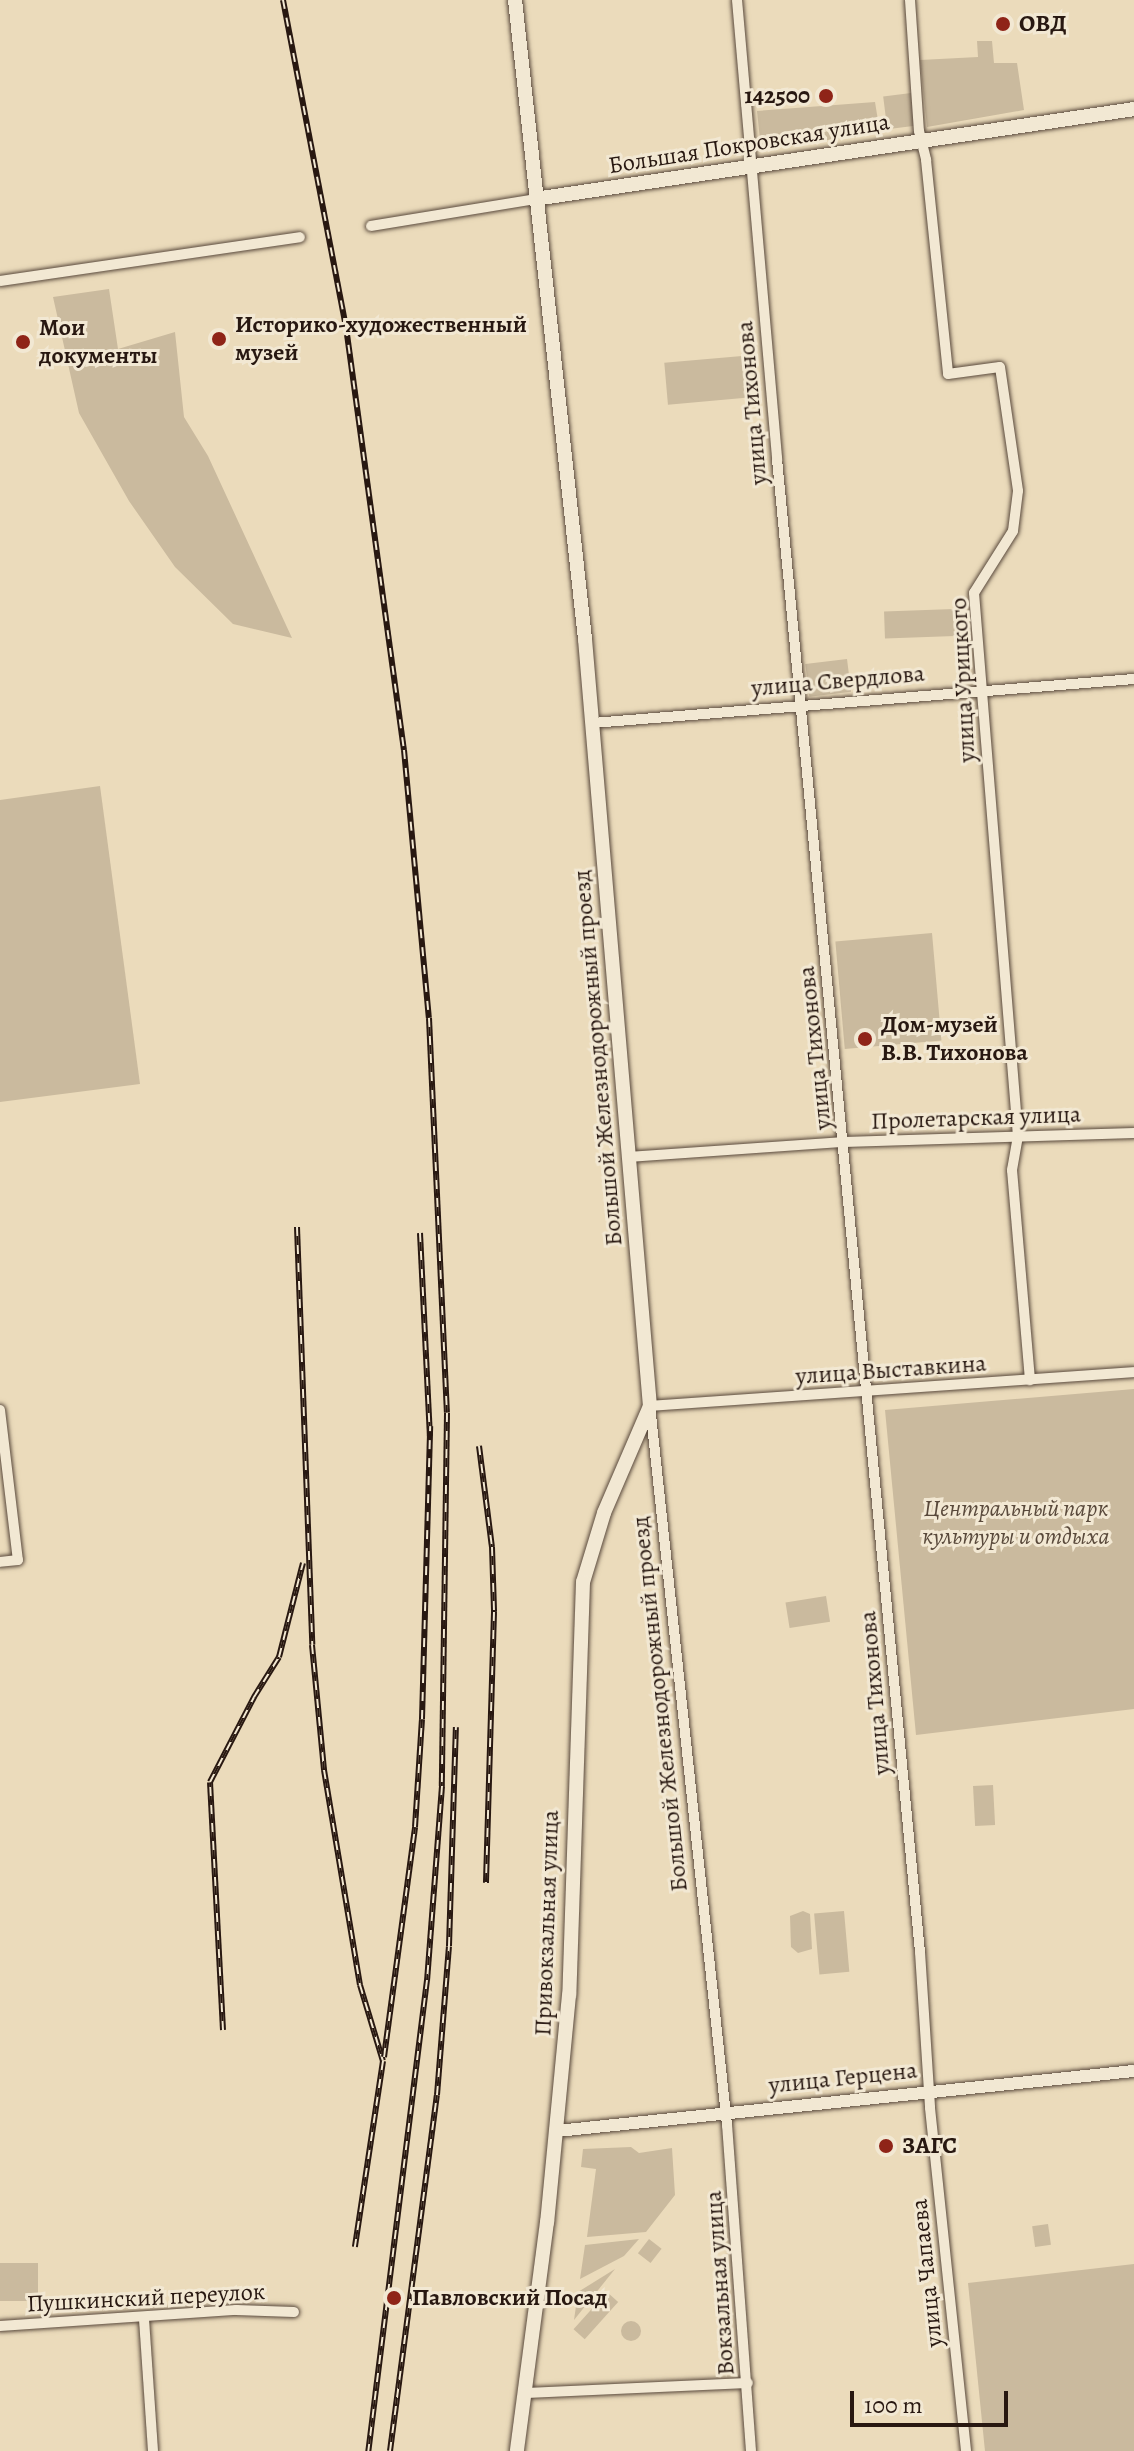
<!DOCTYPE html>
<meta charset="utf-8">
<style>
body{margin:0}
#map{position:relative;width:1134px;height:2451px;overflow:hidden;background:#ebdbbb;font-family:Alegreya,serif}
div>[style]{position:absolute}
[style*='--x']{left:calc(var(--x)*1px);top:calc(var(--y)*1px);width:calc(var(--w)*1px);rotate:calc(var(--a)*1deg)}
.green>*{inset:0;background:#caba9e;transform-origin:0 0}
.round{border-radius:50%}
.roads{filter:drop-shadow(0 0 2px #59493c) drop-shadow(0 0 2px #59493c)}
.minor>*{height:10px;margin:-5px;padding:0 5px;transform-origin:5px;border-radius:5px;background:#f2e8d3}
.tertiary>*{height:12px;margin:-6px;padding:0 6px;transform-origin:6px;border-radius:6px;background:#f2e8d3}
.secondary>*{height:14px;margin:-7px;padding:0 7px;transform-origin:7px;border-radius:7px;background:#f2e8d3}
.rail>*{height:6px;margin-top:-3px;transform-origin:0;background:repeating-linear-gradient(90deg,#f2e8d3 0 9px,#281811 0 18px);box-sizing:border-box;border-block:2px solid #281811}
.dots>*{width:22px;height:22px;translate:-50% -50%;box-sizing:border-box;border:4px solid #f2e8d3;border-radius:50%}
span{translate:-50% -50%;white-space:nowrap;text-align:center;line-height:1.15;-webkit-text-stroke:6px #f2e8d3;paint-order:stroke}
.poi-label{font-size:24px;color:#281811;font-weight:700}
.left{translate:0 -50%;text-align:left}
.right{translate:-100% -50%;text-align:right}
.street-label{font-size:24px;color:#281811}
.park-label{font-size:24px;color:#59493b;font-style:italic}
.scale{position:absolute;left:850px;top:2391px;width:158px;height:36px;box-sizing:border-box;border:4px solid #281811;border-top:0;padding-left:10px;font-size:24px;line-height:28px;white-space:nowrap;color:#281811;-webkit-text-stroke:6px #f2e8d3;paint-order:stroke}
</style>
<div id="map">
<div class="green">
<div style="clip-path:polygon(977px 41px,992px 41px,994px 63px,1017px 63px,1024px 110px,927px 127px,920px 60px,978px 57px)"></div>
<div style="left:911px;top:93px;width:33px;height:28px;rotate:83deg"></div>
<div style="clip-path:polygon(875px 102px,880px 133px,761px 149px,757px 111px)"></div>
<div style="clip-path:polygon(109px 289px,118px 349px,175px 332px,184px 417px,208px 456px,292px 638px,233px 624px,175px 567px,129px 501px,79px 413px,53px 297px)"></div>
<div style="left:742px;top:356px;width:42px;height:78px;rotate:85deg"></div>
<div style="left:954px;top:609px;width:27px;height:70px;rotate:88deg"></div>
<div style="left:847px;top:659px;width:33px;height:42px;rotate:83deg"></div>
<div style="clip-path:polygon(100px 786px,140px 1084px,0 1102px,0 800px)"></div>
<div style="left:932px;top:933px;width:108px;height:97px;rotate:85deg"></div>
<div style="clip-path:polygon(1134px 1389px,1134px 1709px,916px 1735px,885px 1410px)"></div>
<div style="left:826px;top:1596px;width:26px;height:41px;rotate:81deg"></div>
<div style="left:993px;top:1785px;width:40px;height:20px;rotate:87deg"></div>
<div style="clip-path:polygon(803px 1911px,810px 1914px,812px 1949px,798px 1953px,791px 1947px,790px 1916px)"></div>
<div style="left:844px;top:1911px;width:61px;height:30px;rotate:85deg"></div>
<div style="clip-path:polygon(631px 2147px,639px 2153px,672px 2148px,675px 2195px,646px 2232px,587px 2237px,596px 2169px,581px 2167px,583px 2149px)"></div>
<div style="left:1048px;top:2224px;width:21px;height:16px;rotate:82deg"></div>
<div style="clip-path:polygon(639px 2239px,624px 2256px,580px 2279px,585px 2245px)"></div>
<div style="left:649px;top:2239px;width:16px;height:18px;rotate:38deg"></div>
<div style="left:0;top:2263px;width:38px;height:38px"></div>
<div style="clip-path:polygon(1134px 2264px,1134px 2451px,985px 2451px,968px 2283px)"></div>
<div style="clip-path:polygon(615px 2269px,574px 2320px,578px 2292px)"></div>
<div style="left:607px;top:2292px;width:15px;height:50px;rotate:42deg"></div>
<div class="round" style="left:621px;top:2321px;width:20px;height:20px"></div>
</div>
<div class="roads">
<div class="minor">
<div style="--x:737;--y:0;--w:461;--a:85"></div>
<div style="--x:777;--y:459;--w:1500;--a:84.53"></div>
<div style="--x:920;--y:1952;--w:156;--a:86.3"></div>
<div style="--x:930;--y:2108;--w:345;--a:84"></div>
<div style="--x:910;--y:0;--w:131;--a:86.1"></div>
<div style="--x:919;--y:131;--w:30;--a:76"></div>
<div style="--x:926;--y:160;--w:215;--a:84.1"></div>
<div style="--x:948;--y:374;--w:52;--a:-7.7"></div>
<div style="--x:1000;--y:367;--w:125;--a:81.7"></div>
<div style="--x:1018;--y:491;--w:40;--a:97.1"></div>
<div style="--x:1013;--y:531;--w:73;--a:122.2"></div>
<div style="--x:974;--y:593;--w:545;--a:85.37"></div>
<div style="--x:1018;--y:1136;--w:35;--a:100"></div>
<div style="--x:1012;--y:1170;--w:211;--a:85.1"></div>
<div style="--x:371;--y:226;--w:166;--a:-9.3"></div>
<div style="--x:0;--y:281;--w:303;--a:-8.3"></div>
<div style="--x:593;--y:723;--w:543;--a:-4.65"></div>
<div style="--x:628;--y:1157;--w:217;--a:-4"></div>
<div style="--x:844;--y:1142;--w:290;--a:-1.8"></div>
<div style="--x:0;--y:1410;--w:151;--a:83.2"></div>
<div style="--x:18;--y:1560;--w:18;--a:174"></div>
<div style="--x:144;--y:2319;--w:132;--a:86.1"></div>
<div style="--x:0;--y:2326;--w:237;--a:-3.9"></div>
<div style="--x:236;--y:2310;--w:58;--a:2"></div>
<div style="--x:526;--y:2393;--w:222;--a:-2.6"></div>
<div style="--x:751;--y:2451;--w:327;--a:-94.2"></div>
<div style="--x:727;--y:2125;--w:723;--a:-96.11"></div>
<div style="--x:650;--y:1406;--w:485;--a:-4"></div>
</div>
<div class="tertiary">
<div style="--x:557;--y:2131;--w:580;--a:-5.94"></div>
</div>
<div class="secondary">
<div style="--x:515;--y:0;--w:643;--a:83.75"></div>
<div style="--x:585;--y:639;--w:770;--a:85.16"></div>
<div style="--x:650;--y:1406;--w:116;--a:113.3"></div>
<div style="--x:604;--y:1513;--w:72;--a:106.9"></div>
<div style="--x:583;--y:1582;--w:413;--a:91.9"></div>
<div style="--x:569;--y:1995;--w:228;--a:95.5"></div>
<div style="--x:547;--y:2222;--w:231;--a:97.5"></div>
<div style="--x:535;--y:199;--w:606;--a:-8.54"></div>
</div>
</div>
<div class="rail">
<div style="--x:283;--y:0;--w:333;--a:79.1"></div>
<div style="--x:346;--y:327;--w:427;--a:82.2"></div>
<div style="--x:404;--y:750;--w:269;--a:84.7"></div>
<div style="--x:429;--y:1018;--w:395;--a:87.4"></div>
<div style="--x:447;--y:1413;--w:373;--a:90.8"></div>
<div style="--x:442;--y:1786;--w:195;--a:94.4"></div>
<div style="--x:427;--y:1980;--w:475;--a:97.1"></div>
<div style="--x:297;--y:1227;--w:418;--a:87.9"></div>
<div style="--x:312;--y:1645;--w:126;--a:84.5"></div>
<div style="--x:324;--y:1770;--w:218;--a:80.5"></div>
<div style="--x:360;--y:1985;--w:79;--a:73.2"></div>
<div style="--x:383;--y:2061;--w:188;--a:98.6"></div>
<div style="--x:420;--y:1233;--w:203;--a:87.2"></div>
<div style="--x:479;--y:1446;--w:102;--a:82.7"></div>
<div style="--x:492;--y:1547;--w:65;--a:88.2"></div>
<div style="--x:494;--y:1612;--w:271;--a:91.7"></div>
<div style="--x:223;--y:2030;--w:248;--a:-93"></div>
<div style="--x:210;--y:1782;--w:96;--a:-62.6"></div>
<div style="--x:254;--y:1697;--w:47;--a:-58"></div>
<div style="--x:279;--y:1657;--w:97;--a:-75.7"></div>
<div style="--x:384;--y:2057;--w:232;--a:-82.3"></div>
<div style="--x:415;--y:1827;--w:108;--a:-86.3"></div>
<div style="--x:422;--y:1719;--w:293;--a:-88.4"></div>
<div style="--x:390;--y:2451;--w:359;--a:-82.5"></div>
<div style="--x:437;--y:2095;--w:149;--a:-85.4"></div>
<div style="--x:449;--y:1946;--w:219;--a:-88.2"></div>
</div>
<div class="dots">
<div style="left:1003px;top:24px;background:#8f2418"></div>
<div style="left:826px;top:96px;background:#8f2418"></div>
<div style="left:219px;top:339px;background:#8f2418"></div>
<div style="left:23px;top:342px;background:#8f2418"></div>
<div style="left:865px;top:1039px;background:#8f2418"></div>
<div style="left:886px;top:2146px;background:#8f2418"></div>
<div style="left:394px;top:2298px;background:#8f2418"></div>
</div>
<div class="poi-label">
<span class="left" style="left:1019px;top:24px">ОВД</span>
<span class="right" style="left:810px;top:96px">142500</span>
<span class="left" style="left:235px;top:339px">Историко-художественный<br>музей</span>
<span class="left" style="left:39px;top:342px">Мои<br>документы</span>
<span class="left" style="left:881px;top:1039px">Дом-музей<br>В.В. Тихонова</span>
<span class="left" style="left:902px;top:2146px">ЗАГС</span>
<span class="left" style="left:412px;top:2298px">Павловский Посад</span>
</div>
<div class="street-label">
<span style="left:749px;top:144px;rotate:-9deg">Большая Покровская улица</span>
<span style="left:752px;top:403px;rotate:-95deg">улица Тихонова</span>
<span style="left:963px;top:680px;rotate:-93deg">улица Урицкого</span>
<span style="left:838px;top:681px;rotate:-5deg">улица Свердлова</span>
<span style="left:815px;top:1048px;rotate:-96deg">улица Тихонова</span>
<span style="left:598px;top:1058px;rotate:-95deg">Большой Железнодорожный проезд</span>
<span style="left:976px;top:1118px;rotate:-2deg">Пролетарская улица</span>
<span style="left:891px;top:1370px;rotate:-4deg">улица Выставкина</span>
<span style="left:875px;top:1693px;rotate:-95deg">улица Тихонова</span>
<span style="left:660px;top:1704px;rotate:-96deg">Большой Железнодорожный проезд</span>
<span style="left:547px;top:1923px;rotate:-88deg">Привокзальная улица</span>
<span style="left:843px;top:2078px;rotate:-6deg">улица Герцена</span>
<span style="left:927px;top:2273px;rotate:-96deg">улица Чапаева</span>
<span style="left:720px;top:2283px;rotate:-94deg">Вокзальная улица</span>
<span style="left:146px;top:2298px;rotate:-3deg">Пушкинский переулок</span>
</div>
<div class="park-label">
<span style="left:1016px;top:1523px">Центральный парк<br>культуры и отдыха</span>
</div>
<div class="scale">100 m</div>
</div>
